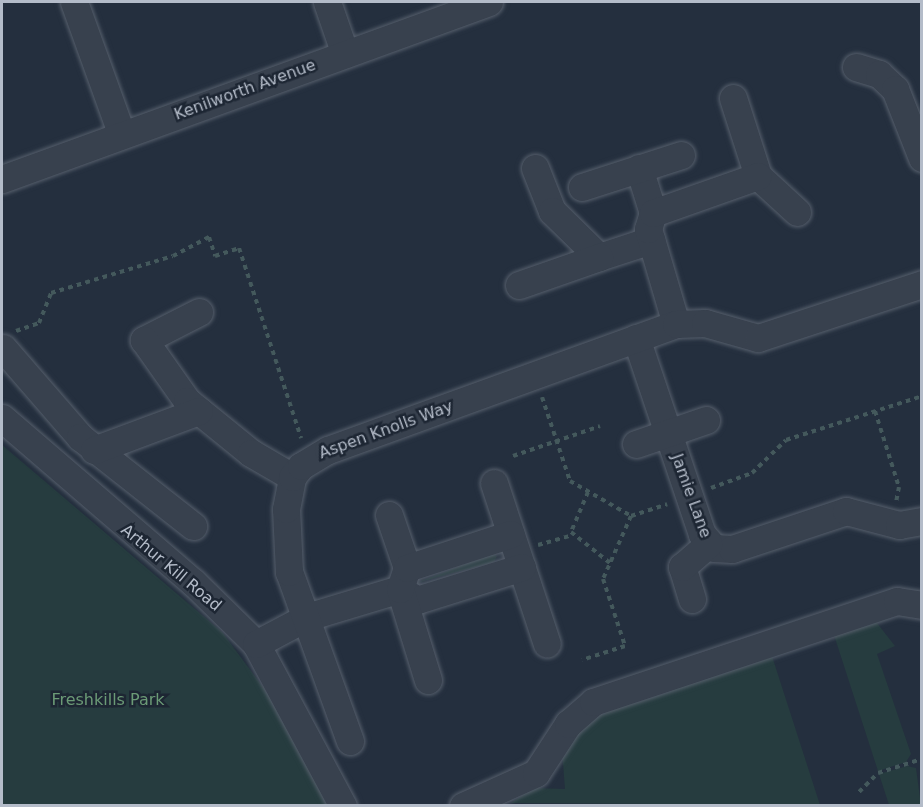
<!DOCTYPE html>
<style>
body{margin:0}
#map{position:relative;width:923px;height:807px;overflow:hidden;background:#242f3e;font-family:"DejaVu Sans",sans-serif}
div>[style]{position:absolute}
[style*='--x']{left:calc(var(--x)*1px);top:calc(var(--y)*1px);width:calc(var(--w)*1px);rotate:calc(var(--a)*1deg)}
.green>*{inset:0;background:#263c3f}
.path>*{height:4px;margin-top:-2px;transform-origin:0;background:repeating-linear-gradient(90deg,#44595c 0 4.5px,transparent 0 9px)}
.roads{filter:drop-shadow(0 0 2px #565f6c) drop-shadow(0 0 2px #565f6c)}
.minor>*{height:27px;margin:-13.5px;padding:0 13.5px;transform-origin:13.5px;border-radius:13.5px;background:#38414e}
span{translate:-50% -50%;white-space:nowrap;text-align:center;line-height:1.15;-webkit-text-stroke:5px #1d2633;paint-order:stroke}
.street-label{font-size:16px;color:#b4bcc9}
.park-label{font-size:16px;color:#6b9a76}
.frame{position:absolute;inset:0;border:3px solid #b4bcc9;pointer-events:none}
</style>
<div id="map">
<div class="green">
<div style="clip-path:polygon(2px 445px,222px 632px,280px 710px,327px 805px,2px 805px)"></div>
<div style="clip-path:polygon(491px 554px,497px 556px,494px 562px,416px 583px)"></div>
<div style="clip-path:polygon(873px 618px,895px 646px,877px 654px,911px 754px,906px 762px,878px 771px,834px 635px)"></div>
<div style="clip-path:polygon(771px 653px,820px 805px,511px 803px,533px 788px,565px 789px,562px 751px,581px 716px)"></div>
<div style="clip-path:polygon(907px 766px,916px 768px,921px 805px,889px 805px,879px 774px)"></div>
</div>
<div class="path">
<div style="--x:16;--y:331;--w:24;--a:-19"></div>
<div style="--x:39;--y:323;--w:32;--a:-68"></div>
<div style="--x:51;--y:293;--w:127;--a:-16.9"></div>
<div style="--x:173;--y:256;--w:41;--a:-27.8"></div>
<div style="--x:209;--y:237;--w:20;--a:72"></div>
<div style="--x:215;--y:256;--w:25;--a:-18"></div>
<div style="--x:239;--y:248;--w:200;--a:71.9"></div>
<div style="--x:542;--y:397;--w:89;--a:71.6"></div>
<div style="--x:570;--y:481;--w:70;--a:29.8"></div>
<div style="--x:631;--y:516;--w:69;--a:114"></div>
<div style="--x:603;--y:579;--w:71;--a:71.8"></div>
<div style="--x:625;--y:646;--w:45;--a:162"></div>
<div style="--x:875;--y:411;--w:80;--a:72.5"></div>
<div style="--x:899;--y:487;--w:15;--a:101"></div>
<div style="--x:513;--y:456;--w:92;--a:-19"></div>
<div style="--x:711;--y:488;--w:44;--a:-20.1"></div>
<div style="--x:752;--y:473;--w:47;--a:-44.1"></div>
<div style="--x:786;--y:440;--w:143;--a:-17.9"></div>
<div style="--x:588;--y:492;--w:43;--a:113"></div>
<div style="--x:571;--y:532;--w:50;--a:38.5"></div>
<div style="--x:631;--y:516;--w:38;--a:-18"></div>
<div style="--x:538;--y:545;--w:35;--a:-16"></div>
<div style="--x:859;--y:792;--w:27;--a:-45"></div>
<div style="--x:878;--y:773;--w:46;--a:-17.7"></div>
</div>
<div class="roads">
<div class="minor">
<div style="--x:74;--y:2;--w:141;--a:70.2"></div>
<div style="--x:327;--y:2;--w:55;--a:70.9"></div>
<div style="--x:856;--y:67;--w:24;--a:17"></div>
<div style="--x:879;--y:74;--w:22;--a:43"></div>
<div style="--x:895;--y:89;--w:74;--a:68.6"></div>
<div style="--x:733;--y:98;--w:82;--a:72.2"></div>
<div style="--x:758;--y:176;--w:53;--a:42.7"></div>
<div style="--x:535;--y:168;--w:46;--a:68.4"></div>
<div style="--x:552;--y:211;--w:66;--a:44.4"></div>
<div style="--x:599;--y:257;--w:55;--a:-18.1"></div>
<div style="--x:639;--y:168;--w:47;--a:72.7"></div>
<div style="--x:2;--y:179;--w:518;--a:-19.97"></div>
<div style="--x:582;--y:187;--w:104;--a:-17.9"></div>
<div style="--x:519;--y:285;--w:85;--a:-19.3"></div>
<div style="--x:199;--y:312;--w:62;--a:153"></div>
<div style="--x:144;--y:340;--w:75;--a:54.8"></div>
<div style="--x:187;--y:401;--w:82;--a:39.1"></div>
<div style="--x:251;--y:453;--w:48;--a:30.3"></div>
<div style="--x:676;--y:324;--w:99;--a:-106.4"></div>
<div style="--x:648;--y:229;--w:17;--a:-73"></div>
<div style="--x:653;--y:213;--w:111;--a:-19.4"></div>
<div style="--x:636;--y:338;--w:207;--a:71.4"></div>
<div style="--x:702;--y:534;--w:18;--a:49"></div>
<div style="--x:714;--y:548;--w:18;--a:3"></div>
<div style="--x:732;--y:549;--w:120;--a:-18.4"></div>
<div style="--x:846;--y:511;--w:55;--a:14.8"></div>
<div style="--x:899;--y:525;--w:23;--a:-10"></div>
<div style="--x:3;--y:348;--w:118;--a:49.1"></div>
<div style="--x:80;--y:437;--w:144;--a:38.2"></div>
<div style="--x:2;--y:418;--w:253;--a:40.7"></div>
<div style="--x:194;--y:583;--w:87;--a:44.5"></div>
<div style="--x:256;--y:644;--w:184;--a:61.8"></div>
<div style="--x:636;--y:444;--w:74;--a:-18.9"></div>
<div style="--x:94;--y:450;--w:112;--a:-20.4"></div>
<div style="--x:494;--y:483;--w:169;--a:71.8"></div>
<div style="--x:389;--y:515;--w:56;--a:71.2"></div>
<div style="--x:400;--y:589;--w:20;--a:33"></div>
<div style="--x:417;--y:600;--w:110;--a:-17.4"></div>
<div style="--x:692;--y:599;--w:34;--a:-107"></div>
<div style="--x:682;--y:567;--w:35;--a:-41"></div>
<div style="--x:256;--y:644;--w:58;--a:-27.9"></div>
<div style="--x:307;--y:617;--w:97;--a:-16.8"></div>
<div style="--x:428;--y:680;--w:95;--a:-107.1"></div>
<div style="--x:400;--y:589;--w:22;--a:-72"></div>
<div style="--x:407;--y:568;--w:109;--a:-18.1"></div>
<div style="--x:350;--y:741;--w:180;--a:-109.8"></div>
<div style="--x:289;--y:572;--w:63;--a:-92.7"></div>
<div style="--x:286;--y:509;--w:33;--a:-79"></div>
<div style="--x:292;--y:477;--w:14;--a:-51"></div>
<div style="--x:301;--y:466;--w:31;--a:-31"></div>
<div style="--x:328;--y:450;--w:370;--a:-19.9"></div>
<div style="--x:676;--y:324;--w:29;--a:-2"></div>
<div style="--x:705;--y:323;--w:55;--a:15.8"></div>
<div style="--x:758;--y:338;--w:173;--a:-18.2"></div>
<div style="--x:463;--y:806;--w:80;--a:-24.3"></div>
<div style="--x:536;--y:773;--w:59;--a:-56.9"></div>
<div style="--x:568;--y:724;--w:33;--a:-41"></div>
<div style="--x:593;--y:702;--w:320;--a:-18.4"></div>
<div style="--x:897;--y:601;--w:25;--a:9"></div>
</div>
</div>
<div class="street-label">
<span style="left:245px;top:90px;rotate:-20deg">Kenilworth Avenue</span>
<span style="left:386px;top:430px;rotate:-20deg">Aspen Knolls Way</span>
<span style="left:691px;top:496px;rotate:70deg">Jamie Lane</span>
<span style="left:171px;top:568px;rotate:40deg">Arthur Kill Road</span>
</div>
<div class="park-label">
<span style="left:108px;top:700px">Freshkills Park</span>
</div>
<div class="frame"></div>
</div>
